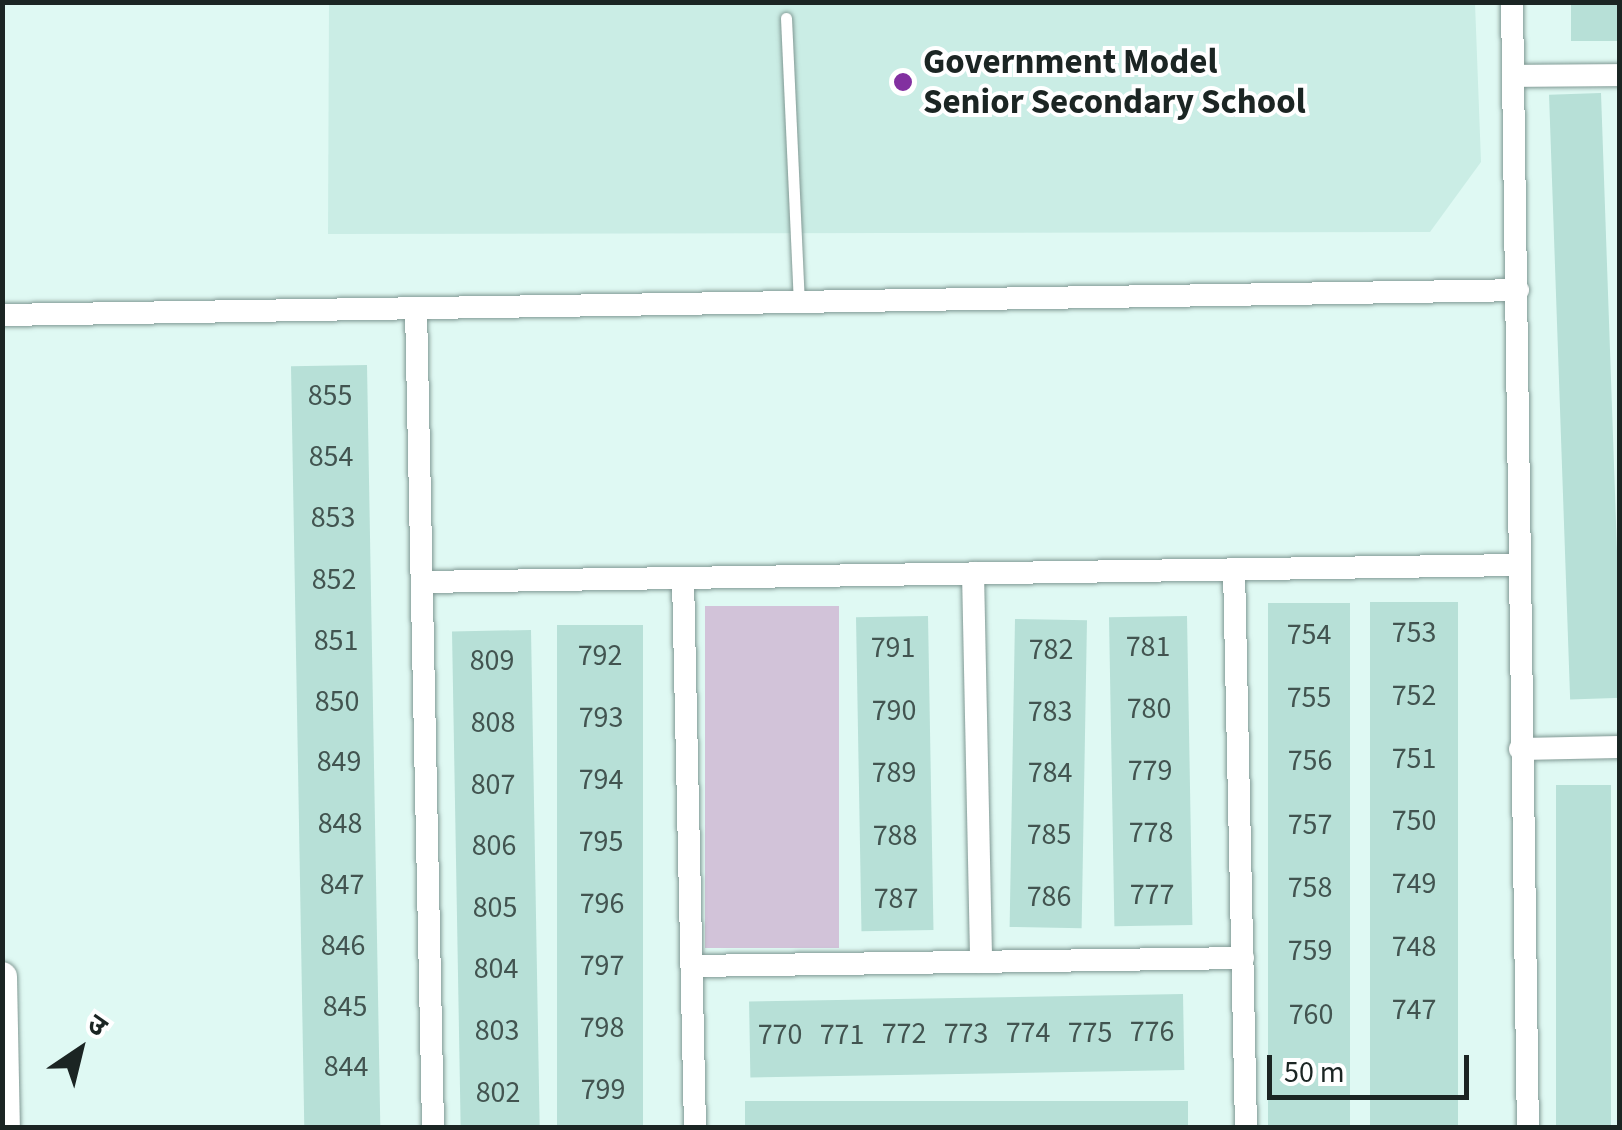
<!DOCTYPE html>
<meta charset="utf-8">
<style>
body{margin:0}
#map{position:relative;width:1622px;height:1130px;overflow:hidden;background:#dff9f3;font-family:"Source Sans 3","Noto Sans Devanagari",sans-serif}
div>[style]{position:absolute}
[style*='--x']{left:calc(var(--x)*1px);top:calc(var(--y)*1px);width:calc(var(--w)*1px);rotate:calc(var(--a)*1deg)}
.built>*{inset:0;background:#caede5}
.green>*{inset:0;background:#d2c3d9;transform-origin:0 0}
.building>*{inset:0;background:#b7e0d7;transform-origin:0 0}
.roads{filter:drop-shadow(0 0 2px #809893) drop-shadow(0 0 2px #809893)}
.lane>*{height:11px;margin:-5.5px;padding:0 5.5px;transform-origin:5.5px;border-radius:5.5px;background:#fff}
.street>*{height:22px;margin:-11px;padding:0 11px;transform-origin:11px;border-radius:11px;background:#fff}
.secondary>*{height:30px;margin:-15px;padding:0 15px;transform-origin:15px;border-radius:15px;background:#fff}
.dots>*{width:28px;height:28px;translate:-50% -50%;box-sizing:border-box;border:5px solid #fff;border-radius:50%}
span{translate:-50% -50%;white-space:nowrap;text-align:center;line-height:1.15;-webkit-text-stroke:8px #fff;paint-order:stroke}
.number-label{font-size:30px;color:#425450}
.number-label span{-webkit-text-stroke-width:0}
.poi-label{font-size:35px;color:#1b2523;font-weight:700}
.left{translate:0 -50%;text-align:left}
.frame{position:absolute;inset:0;border:5px solid #1b2523;pointer-events:none}
.north{position:absolute;left:30px;top:1000px;width:100px;height:100px;-webkit-text-stroke:8px #fff;paint-order:stroke;rotate:35deg;font-size:28px;font-weight:700;line-height:40px;text-align:center;color:#1b2523}
.north::after{content:'';display:block;margin:auto;width:35px;height:45px;background:#1b2523;clip-path:polygon(50% 0,100% 100%,50% 72%,0 100%)}
.scale{position:absolute;left:1267px;top:1055px;width:202px;height:45px;box-sizing:border-box;border:5px solid #1b2523;border-top:0;padding-left:12px;font-size:30px;line-height:35px;white-space:nowrap;color:#1b2523;-webkit-text-stroke:8px #fff;paint-order:stroke}
</style>
<div id="map">
<div class="built">
<div style="clip-path:polygon(329px 3px,1475px 3px,1481px 162px,1430px 232px,328px 234px)"></div>
</div>
<div class="green">
<div style="left:705px;top:606px;width:134px;height:342px"></div>
</div>
<div class="building">
<div style="left:1571px;top:2px;width:49px;height:39px"></div>
<div style="left:1601px;top:93px;width:605px;height:52px;rotate:88deg"></div>
<div style="left:367px;top:365px;width:763px;height:76px;rotate:89deg"></div>
<div style="left:1370px;top:602px;width:88px;height:526px"></div>
<div style="left:1268px;top:603px;width:82px;height:525px"></div>
<div style="left:928px;top:616px;width:314px;height:72px;rotate:89deg"></div>
<div style="left:1187px;top:616px;width:309px;height:78px;rotate:89deg"></div>
<div style="left:1015px;top:619px;width:72px;height:308px;rotate:1deg"></div>
<div style="left:557px;top:625px;width:86px;height:503px"></div>
<div style="left:531px;top:630px;width:498px;height:79px;rotate:89deg"></div>
<div style="left:1556px;top:785px;width:55px;height:343px"></div>
<div style="left:1183px;top:994px;width:76px;height:434px;rotate:89deg"></div>
<div style="left:1188px;top:1101px;width:27px;height:443px;rotate:90deg"></div>
</div>
<div class="roads">
<div class="lane">
<div style="--x:786;--y:18;--w:283;--a:87.4"></div>
</div>
<div class="street">
<div style="--x:1512;--y:2;--w:1126;--a:89.19"></div>
<div style="--x:1513;--y:76;--w:107;--a:-0.5"></div>
<div style="--x:416;--y:308;--w:820;--a:88.81"></div>
<div style="--x:2;--y:315;--w:1516;--a:-0.94"></div>
<div style="--x:1234;--y:569;--w:559;--a:88.77"></div>
<div style="--x:973;--y:573;--w:389;--a:88.8"></div>
<div style="--x:683;--y:578;--w:550;--a:88.75"></div>
<div style="--x:422;--y:582;--w:1094;--a:-0.89"></div>
<div style="--x:1520;--y:749;--w:100;--a:-1.1"></div>
<div style="--x:692;--y:966;--w:551;--a:-0.83"></div>
</div>
<div class="secondary">
<div style="--x:2;--y:977;--w:151;--a:88.9"></div>
</div>
</div>
<div class="dots">
<div style="left:903px;top:82px;background:#8230a0"></div>
</div>
<div class="number-label">
<span style="left:330px;top:396px">855</span>
<span style="left:331px;top:457px">854</span>
<span style="left:333px;top:518px">853</span>
<span style="left:334px;top:580px">852</span>
<span style="left:1414px;top:633px">753</span>
<span style="left:1309px;top:635px">754</span>
<span style="left:336px;top:641px">851</span>
<span style="left:1148px;top:647px">781</span>
<span style="left:893px;top:648px">791</span>
<span style="left:1051px;top:650px">782</span>
<span style="left:600px;top:656px">792</span>
<span style="left:492px;top:661px">809</span>
<span style="left:1414px;top:696px">752</span>
<span style="left:1309px;top:698px">755</span>
<span style="left:337px;top:702px">850</span>
<span style="left:1149px;top:709px">780</span>
<span style="left:894px;top:711px">790</span>
<span style="left:1050px;top:712px">783</span>
<span style="left:601px;top:718px">793</span>
<span style="left:493px;top:723px">808</span>
<span style="left:1414px;top:759px">751</span>
<span style="left:1310px;top:761px">756</span>
<span style="left:339px;top:762px">849</span>
<span style="left:1150px;top:771px">779</span>
<span style="left:894px;top:773px">789</span>
<span style="left:1050px;top:773px">784</span>
<span style="left:601px;top:780px">794</span>
<span style="left:493px;top:785px">807</span>
<span style="left:1414px;top:821px">750</span>
<span style="left:340px;top:824px">848</span>
<span style="left:1310px;top:825px">757</span>
<span style="left:1151px;top:833px">778</span>
<span style="left:1049px;top:835px">785</span>
<span style="left:895px;top:836px">788</span>
<span style="left:601px;top:842px">795</span>
<span style="left:494px;top:846px">806</span>
<span style="left:1414px;top:884px">749</span>
<span style="left:342px;top:885px">847</span>
<span style="left:1310px;top:888px">758</span>
<span style="left:1152px;top:895px">777</span>
<span style="left:1049px;top:897px">786</span>
<span style="left:896px;top:899px">787</span>
<span style="left:602px;top:904px">796</span>
<span style="left:495px;top:908px">805</span>
<span style="left:343px;top:946px">846</span>
<span style="left:1414px;top:947px">748</span>
<span style="left:1310px;top:951px">759</span>
<span style="left:602px;top:966px">797</span>
<span style="left:496px;top:969px">804</span>
<span style="left:345px;top:1007px">845</span>
<span style="left:1414px;top:1010px">747</span>
<span style="left:1311px;top:1015px">760</span>
<span style="left:602px;top:1028px">798</span>
<span style="left:497px;top:1031px">803</span>
<span style="left:1152px;top:1032px">776</span>
<span style="left:1028px;top:1033px">774</span>
<span style="left:1090px;top:1033px">775</span>
<span style="left:904px;top:1034px">772</span>
<span style="left:966px;top:1034px">773</span>
<span style="left:780px;top:1035px">770</span>
<span style="left:842px;top:1035px">771</span>
<span style="left:346px;top:1067px">844</span>
<span style="left:603px;top:1090px">799</span>
<span style="left:498px;top:1093px">802</span>
</div>
<div class="poi-label">
<span class="left" style="left:923px;top:82px">Government Model<br>Senior Secondary School</span>
</div>
<div class="frame"></div>
<div class="north">उ</div>
<div class="scale">50 m</div>
</div>
